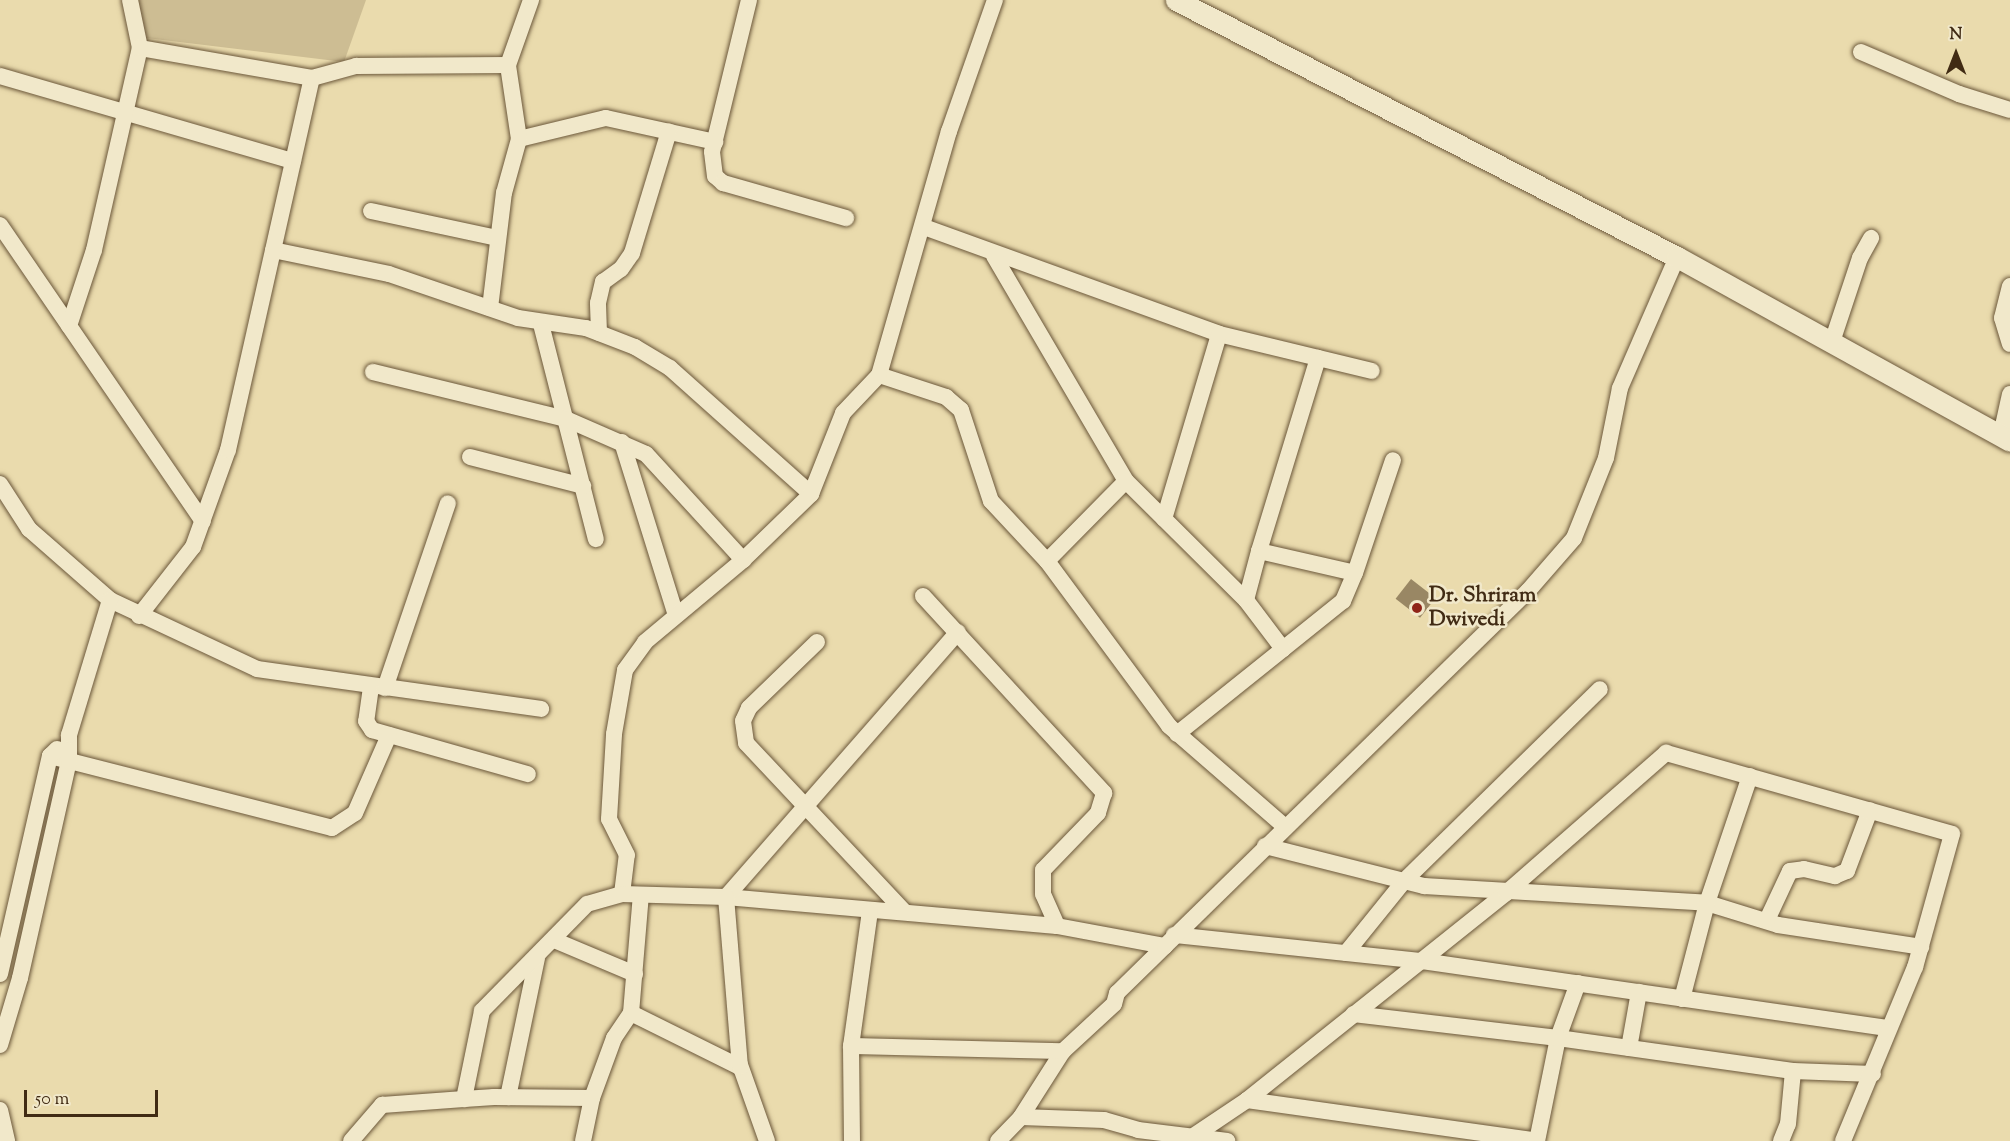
<!DOCTYPE html>
<style>
body{margin:0}
#map{position:relative;width:2010px;height:1141px;overflow:hidden;background:#eadbad;font-family:"Sorts Mill Goudy",serif}
div>[style]{position:absolute}
[style*='--x']{left:calc(var(--x)*1px);top:calc(var(--y)*1px);width:calc(var(--w)*1px);rotate:calc(var(--a)*1deg)}
.green>*{inset:0;background:#cdbd93}
.building>*{inset:0;background:#998764;transform-origin:0 0}
.roads{filter:drop-shadow(0 0 2px #6b573a) drop-shadow(0 0 2px #6b573a)}
.minor>*{height:16px;margin:-8px;padding:0 8px;transform-origin:8px;border-radius:8px;background:#f1e8ca}
.tertiary>*{height:21px;margin:-10.5px;padding:0 10.5px;transform-origin:10.5px;border-radius:10.5px;background:#f1e8ca}
.dots>*{width:16px;height:16px;translate:-50% -50%;box-sizing:border-box;border:3px solid #f1e8ca;border-radius:50%}
span{translate:-50% -50%;white-space:nowrap;text-align:center;line-height:1.15;-webkit-text-stroke:5px #f1e8ca;paint-order:stroke}
.poi-label{font-size:21px;color:#412b14;font-weight:700}
.left{translate:0 -50%;text-align:left}
.north{position:absolute;left:1926px;top:24px;width:60px;height:60px;-webkit-text-stroke:4px #f1e8ca;paint-order:stroke;rotate:0deg;font-size:16px;font-weight:700;line-height:24px;text-align:center;color:#412b14}
.north::after{content:'';display:block;margin:auto;width:21px;height:27px;background:#412b14;clip-path:polygon(50% 0,100% 100%,50% 72%,0 100%)}
.scale{position:absolute;left:24px;top:1090px;width:134px;height:27px;box-sizing:border-box;border:3px solid #412b14;border-top:0;padding-left:8px;font-size:18px;line-height:21px;white-space:nowrap;color:#412b14;-webkit-text-stroke:4px #f1e8ca;paint-order:stroke}
</style>
<div id="map">
<div class="green">
<div style="clip-path:polygon(132px 0,366px 0,344px 62px,138px 37px)"></div>
</div>
<div class="building">
<div style="left:1411px;top:579px;width:31px;height:25px;rotate:38deg"></div>
</div>
<div class="roads">
<div class="minor">
<div style="--x:130;--y:0;--w:49;--a:78.2"></div>
<div style="--x:749;--y:0;--w:156;--a:103.7"></div>
<div style="--x:712;--y:152;--w:24;--a:83"></div>
<div style="--x:715;--y:176;--w:11;--a:41"></div>
<div style="--x:723;--y:183;--w:128;--a:15.9"></div>
<div style="--x:995;--y:0;--w:139;--a:109.3"></div>
<div style="--x:949;--y:131;--w:254;--a:106"></div>
<div style="--x:879;--y:375;--w:71;--a:18.2"></div>
<div style="--x:946;--y:397;--w:20;--a:41"></div>
<div style="--x:961;--y:410;--w:96;--a:71.8"></div>
<div style="--x:991;--y:501;--w:82;--a:47"></div>
<div style="--x:1047;--y:561;--w:112;--a:-45.4"></div>
<div style="--x:1861;--y:52;--w:107;--a:23.2"></div>
<div style="--x:1959;--y:94;--w:53;--a:17.4"></div>
<div style="--x:0;--y:76;--w:305;--a:16.2"></div>
<div style="--x:519;--y:139;--w:89;--a:-13.6"></div>
<div style="--x:606;--y:118;--w:112;--a:12.4"></div>
<div style="--x:371;--y:211;--w:129;--a:12.1"></div>
<div style="--x:0;--y:225;--w:359;--a:55.6"></div>
<div style="--x:924;--y:227;--w:314;--a:19.9"></div>
<div style="--x:1219;--y:334;--w:157;--a:13.6"></div>
<div style="--x:273;--y:250;--w:118;--a:11.7"></div>
<div style="--x:389;--y:274;--w:136;--a:18.8"></div>
<div style="--x:518;--y:318;--w:69;--a:8.4"></div>
<div style="--x:586;--y:328;--w:53;--a:21.2"></div>
<div style="--x:635;--y:347;--w:41;--a:31"></div>
<div style="--x:670;--y:368;--w:189;--a:41.8"></div>
<div style="--x:994;--y:256;--w:261;--a:59.6"></div>
<div style="--x:1126;--y:481;--w:169;--a:44.8"></div>
<div style="--x:1246;--y:600;--w:51;--a:-75.1"></div>
<div style="--x:1259;--y:551;--w:98;--a:12.9"></div>
<div style="--x:1355;--y:573;--w:119;--a:-71.4"></div>
<div style="--x:2010;--y:286;--w:33;--a:104"></div>
<div style="--x:2002;--y:318;--w:27;--a:73"></div>
<div style="--x:490;--y:308;--w:116;--a:-83.1"></div>
<div style="--x:504;--y:193;--w:56;--a:-74.5"></div>
<div style="--x:519;--y:139;--w:75;--a:-98.5"></div>
<div style="--x:508;--y:65;--w:69;--a:-70.5"></div>
<div style="--x:541;--y:324;--w:222;--a:75.7"></div>
<div style="--x:69;--y:326;--w:80;--a:-71.8"></div>
<div style="--x:94;--y:250;--w:207;--a:-77.2"></div>
<div style="--x:140;--y:48;--w:175;--a:9.9"></div>
<div style="--x:599;--y:333;--w:30;--a:-92"></div>
<div style="--x:598;--y:303;--w:22;--a:-77"></div>
<div style="--x:603;--y:282;--w:22;--a:-36"></div>
<div style="--x:621;--y:269;--w:19;--a:-55"></div>
<div style="--x:632;--y:253;--w:127;--a:-73.1"></div>
<div style="--x:1832;--y:342;--w:89;--a:-71.6"></div>
<div style="--x:1860;--y:258;--w:23;--a:-61"></div>
<div style="--x:373;--y:372;--w:199;--a:13.7"></div>
<div style="--x:566;--y:419;--w:87;--a:23.6"></div>
<div style="--x:646;--y:454;--w:144;--a:47.5"></div>
<div style="--x:2001;--y:435;--w:42;--a:-77.6"></div>
<div style="--x:622;--y:442;--w:181;--a:72.7"></div>
<div style="--x:470;--y:457;--w:117;--a:14.4"></div>
<div style="--x:0;--y:484;--w:54;--a:57.2"></div>
<div style="--x:29;--y:529;--w:108;--a:41.2"></div>
<div style="--x:110;--y:600;--w:162;--a:25.1"></div>
<div style="--x:257;--y:669;--w:287;--a:8"></div>
<div style="--x:1164;--y:519;--w:193;--a:-73.4"></div>
<div style="--x:1259;--y:551;--w:202;--a:-73"></div>
<div style="--x:1047;--y:561;--w:205;--a:53.5"></div>
<div style="--x:1169;--y:726;--w:154;--a:41"></div>
<div style="--x:923;--y:596;--w:268;--a:47.4"></div>
<div style="--x:1104;--y:793;--w:21;--a:107"></div>
<div style="--x:1098;--y:813;--w:79;--a:134"></div>
<div style="--x:1043;--y:870;--w:24;--a:90"></div>
<div style="--x:1043;--y:894;--w:35;--a:66"></div>
<div style="--x:139;--y:616;--w:88;--a:-52"></div>
<div style="--x:193;--y:547;--w:103;--a:-70.2"></div>
<div style="--x:228;--y:450;--w:381;--a:-77.3"></div>
<div style="--x:312;--y:78;--w:46;--a:-15.3"></div>
<div style="--x:356;--y:66;--w:152;--a:-0.4"></div>
<div style="--x:817;--y:642;--w:95;--a:135.9"></div>
<div style="--x:749;--y:708;--w:14;--a:115"></div>
<div style="--x:743;--y:721;--w:22;--a:82"></div>
<div style="--x:746;--y:743;--w:231;--a:46.8"></div>
<div style="--x:1283;--y:649;--w:77;--a:-38.7"></div>
<div style="--x:1343;--y:601;--w:30;--a:-67"></div>
<div style="--x:371;--y:687;--w:34;--a:98"></div>
<div style="--x:366;--y:721;--w:11;--a:56"></div>
<div style="--x:372;--y:730;--w:162;--a:15.8"></div>
<div style="--x:385;--y:688;--w:195;--a:-71.2"></div>
<div style="--x:1177;--y:734;--w:136;--a:-38.7"></div>
<div style="--x:1283;--y:649;--w:61;--a:-127.1"></div>
<div style="--x:50;--y:756;--w:291;--a:14.3"></div>
<div style="--x:332;--y:828;--w:27;--a:-33"></div>
<div style="--x:355;--y:813;--w:85;--a:-66.4"></div>
<div style="--x:1265;--y:846;--w:164;--a:14.1"></div>
<div style="--x:1424;--y:886;--w:284;--a:3.4"></div>
<div style="--x:1707;--y:903;--w:74;--a:17.2"></div>
<div style="--x:1778;--y:925;--w:145;--a:8.7"></div>
<div style="--x:622;--y:894;--w:39;--a:-83"></div>
<div style="--x:627;--y:855;--w:40;--a:-116.6"></div>
<div style="--x:609;--y:819;--w:85;--a:-86.6"></div>
<div style="--x:614;--y:734;--w:65;--a:-80.2"></div>
<div style="--x:625;--y:670;--w:34;--a:-54"></div>
<div style="--x:645;--y:642;--w:128;--a:-39.9"></div>
<div style="--x:743;--y:560;--w:95;--a:-44.1"></div>
<div style="--x:811;--y:494;--w:87;--a:-68.4"></div>
<div style="--x:843;--y:413;--w:52;--a:-46.5"></div>
<div style="--x:726;--y:897;--w:332;--a:5"></div>
<div style="--x:1057;--y:926;--w:110;--a:10.5"></div>
<div style="--x:1165;--y:946;--w:67;--a:135.6"></div>
<div style="--x:1117;--y:993;--w:11;--a:105"></div>
<div style="--x:1114;--y:1004;--w:69;--a:137.3"></div>
<div style="--x:1063;--y:1051;--w:78;--a:122.5"></div>
<div style="--x:1021;--y:1117;--w:83;--a:2.1"></div>
<div style="--x:1104;--y:1120;--w:35;--a:16"></div>
<div style="--x:1138;--y:1130;--w:90;--a:7"></div>
<div style="--x:726;--y:897;--w:352;--a:-48.8"></div>
<div style="--x:870;--y:911;--w:136;--a:98"></div>
<div style="--x:851;--y:1046;--w:212;--a:1.4"></div>
<div style="--x:1767;--y:920;--w:54;--a:-64.9"></div>
<div style="--x:1790;--y:871;--w:14;--a:-8"></div>
<div style="--x:1804;--y:869;--w:32;--a:13"></div>
<div style="--x:1835;--y:876;--w:13;--a:-23"></div>
<div style="--x:1847;--y:871;--w:65;--a:-69.3"></div>
<div style="--x:1174;--y:935;--w:249;--a:6"></div>
<div style="--x:1422;--y:961;--w:470;--a:8.2"></div>
<div style="--x:554;--y:940;--w:88;--a:22.8"></div>
<div style="--x:1165;--y:946;--w:508;--a:-44.36"></div>
<div style="--x:1528;--y:591;--w:70;--a:-49"></div>
<div style="--x:1574;--y:538;--w:86;--a:-68.2"></div>
<div style="--x:1606;--y:458;--w:71;--a:-78.7"></div>
<div style="--x:1620;--y:388;--w:143;--a:-66.5"></div>
<div style="--x:1346;--y:953;--w:92;--a:-51.1"></div>
<div style="--x:1404;--y:881;--w:274;--a:-44.4"></div>
<div style="--x:0;--y:974;--w:224;--a:-77.1"></div>
<div style="--x:50;--y:756;--w:10;--a:-45"></div>
<div style="--x:1578;--y:983;--w:59;--a:110"></div>
<div style="--x:1558;--y:1038;--w:237;--a:8"></div>
<div style="--x:1793;--y:1071;--w:80;--a:2.1"></div>
<div style="--x:1682;--y:999;--w:99;--a:-75.4"></div>
<div style="--x:1707;--y:903;--w:134;--a:-71.3"></div>
<div style="--x:631;--y:1013;--w:118;--a:-85.2"></div>
<div style="--x:0;--y:1045;--w:70;--a:-73.4"></div>
<div style="--x:20;--y:978;--w:222;--a:-77.3"></div>
<div style="--x:69;--y:761;--w:26;--a:-90"></div>
<div style="--x:69;--y:735;--w:141;--a:-73.1"></div>
<div style="--x:851;--y:1046;--w:95;--a:89.4"></div>
<div style="--x:1629;--y:1048;--w:57;--a:-79.9"></div>
<div style="--x:739;--y:1062;--w:84;--a:70.5"></div>
<div style="--x:508;--y:1097;--w:142;--a:-78.2"></div>
<div style="--x:1247;--y:1100;--w:293;--a:8"></div>
<div style="--x:1537;--y:1141;--w:105;--a:-78.5"></div>
<div style="--x:1558;--y:1038;--w:206;--a:-173.3"></div>
<div style="--x:0;--y:1110;--w:32;--a:77"></div>
<div style="--x:1195;--y:1135;--w:63;--a:-33.9"></div>
<div style="--x:1247;--y:1100;--w:332;--a:-38.6"></div>
<div style="--x:1506;--y:893;--w:213;--a:-41.2"></div>
<div style="--x:1666;--y:753;--w:297;--a:15.8"></div>
<div style="--x:1952;--y:834;--w:138;--a:105.5"></div>
<div style="--x:1915;--y:967;--w:188;--a:112.5"></div>
<div style="--x:351;--y:1141;--w:48;--a:-49.3"></div>
<div style="--x:382;--y:1105;--w:82;--a:-4.2"></div>
<div style="--x:464;--y:1099;--w:30;--a:-4"></div>
<div style="--x:494;--y:1097;--w:98;--a:0.6"></div>
<div style="--x:592;--y:1098;--w:64;--a:-69.9"></div>
<div style="--x:614;--y:1038;--w:30;--a:-56"></div>
<div style="--x:631;--y:1013;--w:122;--a:26.4"></div>
<div style="--x:740;--y:1067;--w:171;--a:-94.7"></div>
<div style="--x:726;--y:897;--w:104;--a:-178.3"></div>
<div style="--x:622;--y:894;--w:36;--a:164"></div>
<div style="--x:587;--y:904;--w:150;--a:134.5"></div>
<div style="--x:482;--y:1011;--w:90;--a:101.6"></div>
<div style="--x:583;--y:1141;--w:44;--a:-78.2"></div>
<div style="--x:998;--y:1141;--w:33;--a:-46"></div>
<div style="--x:1781;--y:1141;--w:18;--a:-68"></div>
<div style="--x:1788;--y:1124;--w:53;--a:-84.6"></div>
</div>
<div class="tertiary">
<div style="--x:1176;--y:0;--w:563;--a:27.16"></div>
<div style="--x:1677;--y:257;--w:380;--a:28.9"></div>
</div>
</div>
<div class="dots">
<div style="left:1417px;top:608px;background:#8f2418"></div>
</div>
<div class="poi-label">
<span class="left" style="left:1429px;top:608px">Dr. Shriram<br>Dwivedi</span>
</div>
<div class="north">N</div>
<div class="scale">50 m</div>
</div>
